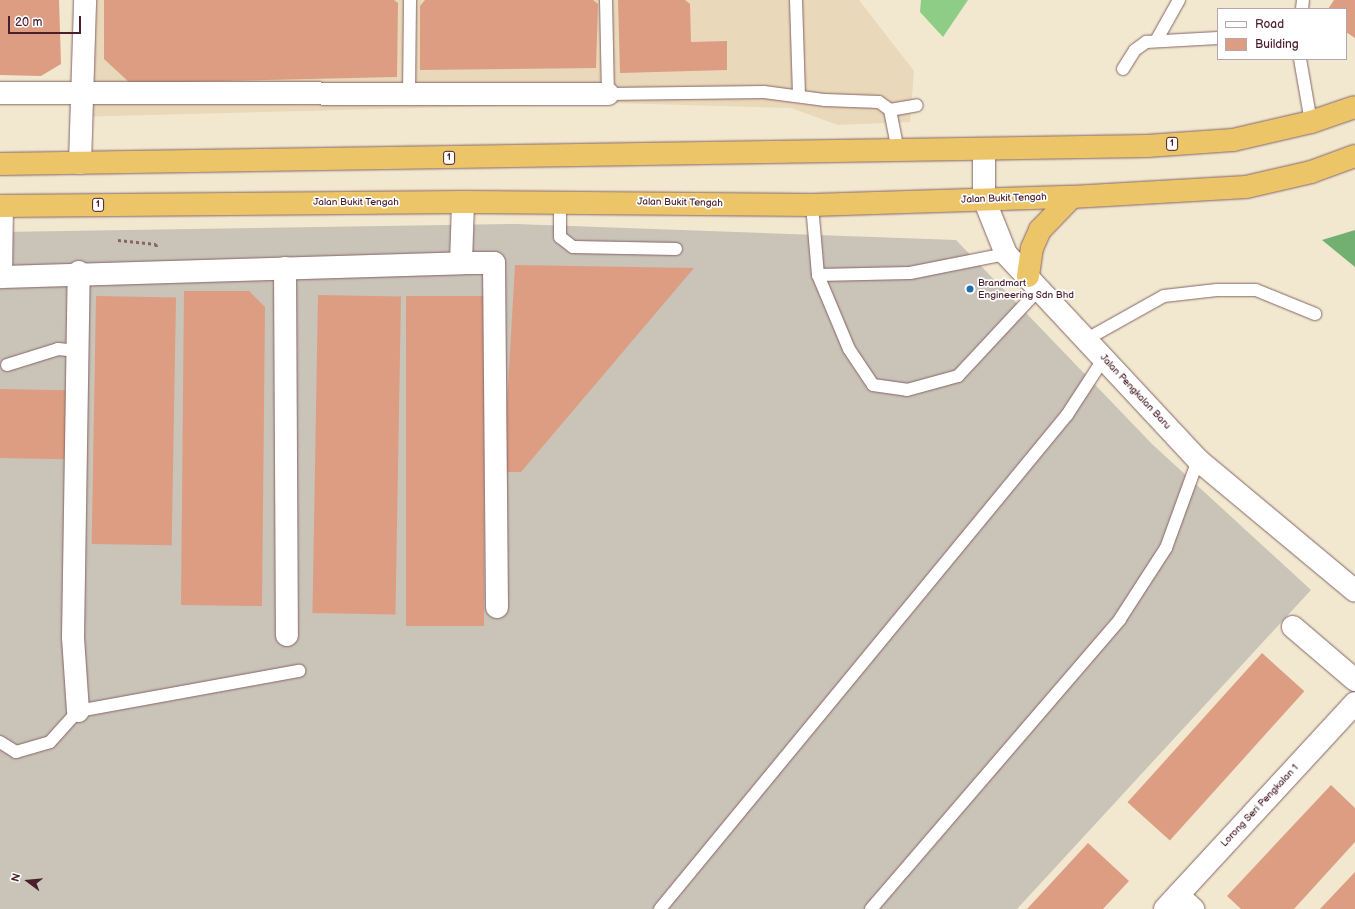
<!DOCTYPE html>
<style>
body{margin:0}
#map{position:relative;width:1355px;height:909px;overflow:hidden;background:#f2e8d0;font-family:"Balsamiq Sans",sans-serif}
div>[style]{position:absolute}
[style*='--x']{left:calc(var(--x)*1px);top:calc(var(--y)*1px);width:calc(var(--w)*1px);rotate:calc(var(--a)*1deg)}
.built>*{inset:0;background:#ead8ba}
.industrial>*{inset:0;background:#cac3b8}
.green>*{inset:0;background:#8dcd85}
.forest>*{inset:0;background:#72b072}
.building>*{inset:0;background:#dc9d83;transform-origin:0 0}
.path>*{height:2.5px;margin-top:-1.25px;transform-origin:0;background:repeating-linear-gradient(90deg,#856565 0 3px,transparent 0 6px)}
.roads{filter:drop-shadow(0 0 1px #856565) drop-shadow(0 0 1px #856565)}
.service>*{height:12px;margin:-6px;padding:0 6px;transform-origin:6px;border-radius:6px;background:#fff}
.minor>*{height:22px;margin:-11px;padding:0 11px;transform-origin:11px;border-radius:11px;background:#fff}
.trunk>*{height:22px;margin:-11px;padding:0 11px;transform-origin:11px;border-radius:11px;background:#edc569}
.dots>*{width:11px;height:11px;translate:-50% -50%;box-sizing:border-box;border:2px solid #fff;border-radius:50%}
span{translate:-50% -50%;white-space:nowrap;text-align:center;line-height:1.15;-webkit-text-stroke:3.5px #fff;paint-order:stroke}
.shield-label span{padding:1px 3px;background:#fff;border:1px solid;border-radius:3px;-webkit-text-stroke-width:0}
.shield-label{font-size:9px;color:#4a1f2b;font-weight:700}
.street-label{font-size:10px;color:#4a1f2b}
.poi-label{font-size:10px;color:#4a1f2b}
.left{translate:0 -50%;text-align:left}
.legend{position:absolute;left:1217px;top:8px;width:130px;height:52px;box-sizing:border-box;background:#fff;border:1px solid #b7a5aa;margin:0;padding:5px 7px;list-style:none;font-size:12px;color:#4a1f2b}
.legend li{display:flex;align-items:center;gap:8px;height:20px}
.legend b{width:20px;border:1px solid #b7a5aa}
.north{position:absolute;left:8px;top:861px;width:40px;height:40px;-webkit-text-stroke:3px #fff;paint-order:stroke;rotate:286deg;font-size:11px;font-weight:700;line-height:16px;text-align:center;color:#4a1f2b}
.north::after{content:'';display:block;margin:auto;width:14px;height:18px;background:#4a1f2b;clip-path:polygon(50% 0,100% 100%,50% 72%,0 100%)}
.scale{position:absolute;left:8px;top:16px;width:73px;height:18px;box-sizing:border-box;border:2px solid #4a1f2b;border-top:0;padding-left:5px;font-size:12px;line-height:14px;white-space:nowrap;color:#4a1f2b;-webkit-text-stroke:3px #fff;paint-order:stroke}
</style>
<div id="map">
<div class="built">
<div style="clip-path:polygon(76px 0,859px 0,914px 71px,910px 122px,838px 125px,791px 108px,613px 103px,75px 117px)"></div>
</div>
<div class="industrial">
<div style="clip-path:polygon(516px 224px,956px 240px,1152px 444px,1311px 590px,1017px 909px,0 909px,0 232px)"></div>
</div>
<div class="green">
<div style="clip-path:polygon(921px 0,968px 0,943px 37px,920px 12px)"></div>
</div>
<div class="forest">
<div style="clip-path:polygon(1355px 230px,1355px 267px,1322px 240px)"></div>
</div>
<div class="building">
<div style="clip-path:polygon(0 0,59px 0,61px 64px,41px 76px,0 75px)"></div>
<div style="clip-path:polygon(104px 0,394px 0,398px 3px,397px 77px,130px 83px,104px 59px)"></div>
<div style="clip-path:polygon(425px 0,593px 0,598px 4px,596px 68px,420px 70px,420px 6px)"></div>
<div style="clip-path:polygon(618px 0,685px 0,690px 4px,691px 42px,727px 41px,727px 70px,620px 73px)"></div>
<div style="clip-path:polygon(1334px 0,1355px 0,1355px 38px,1346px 32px,1346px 9px,1328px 9px)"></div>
<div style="clip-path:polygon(515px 265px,694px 268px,521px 472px,503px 472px)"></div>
<div style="clip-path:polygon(184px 291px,249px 291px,265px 307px,262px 606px,181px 605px)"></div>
<div style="left:318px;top:295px;width:83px;height:318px;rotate:1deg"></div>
<div style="left:96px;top:296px;width:80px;height:248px;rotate:1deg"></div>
<div style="left:406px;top:296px;width:78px;height:330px"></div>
<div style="left:0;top:389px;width:67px;height:69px;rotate:1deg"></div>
<div style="left:1262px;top:653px;width:57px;height:201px;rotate:42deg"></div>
<div style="clip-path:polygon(1331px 785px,1355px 808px,1355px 842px,1294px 909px,1241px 909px,1227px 896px)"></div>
<div style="clip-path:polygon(1088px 843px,1129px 881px,1103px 909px,1027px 909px)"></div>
<div style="clip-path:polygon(1355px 872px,1355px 909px,1320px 909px,1336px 892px)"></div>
</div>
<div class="path">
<div style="--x:118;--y:240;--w:38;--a:6"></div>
<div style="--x:156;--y:244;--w:4;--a:76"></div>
</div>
<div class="roads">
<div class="service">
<div style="--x:606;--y:0;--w:94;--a:88.8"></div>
<div style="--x:608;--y:94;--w:156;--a:-0.7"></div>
<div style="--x:764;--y:92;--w:62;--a:7.5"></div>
<div style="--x:825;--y:100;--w:54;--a:2.1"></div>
<div style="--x:879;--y:102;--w:14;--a:36"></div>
<div style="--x:890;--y:110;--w:42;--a:79"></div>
<div style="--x:796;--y:0;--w:95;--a:88.2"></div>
<div style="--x:1302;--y:9;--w:9;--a:-84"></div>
<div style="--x:1156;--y:41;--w:47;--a:-60.7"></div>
<div style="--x:1300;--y:59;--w:64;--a:80.1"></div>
<div style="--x:1123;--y:69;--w:22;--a:-58"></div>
<div style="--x:1135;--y:50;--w:14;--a:-36"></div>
<div style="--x:1146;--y:42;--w:72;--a:-3.2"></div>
<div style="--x:409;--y:96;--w:96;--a:-89.4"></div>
<div style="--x:890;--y:110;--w:27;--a:-10"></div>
<div style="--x:560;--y:202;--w:35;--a:90"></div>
<div style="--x:560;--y:237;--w:16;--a:38"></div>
<div style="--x:573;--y:247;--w:103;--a:1.1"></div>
<div style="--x:812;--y:205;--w:70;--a:85.1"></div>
<div style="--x:818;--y:275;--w:92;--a:-1.2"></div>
<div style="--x:910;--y:273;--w:98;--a:-11.2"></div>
<div style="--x:818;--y:275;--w:80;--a:67.3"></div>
<div style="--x:849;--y:349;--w:43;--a:56.3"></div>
<div style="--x:873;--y:385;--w:34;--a:8"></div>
<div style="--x:907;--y:390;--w:53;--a:-15.4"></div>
<div style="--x:958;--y:376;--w:119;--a:-47"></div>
<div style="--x:1087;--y:339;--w:88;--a:-29.2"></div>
<div style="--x:1164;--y:296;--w:53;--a:-6.5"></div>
<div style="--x:1217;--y:290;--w:39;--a:0"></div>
<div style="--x:1256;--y:290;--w:64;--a:22.1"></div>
<div style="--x:7;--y:365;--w:53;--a:-17.4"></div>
<div style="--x:58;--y:349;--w:20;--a:6"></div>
<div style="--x:0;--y:742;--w:19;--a:32"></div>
<div style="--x:16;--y:752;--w:35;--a:-16"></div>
<div style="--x:50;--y:742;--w:42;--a:-47.9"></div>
<div style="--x:78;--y:711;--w:225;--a:-10.3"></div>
<div style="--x:660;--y:909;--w:640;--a:-50.52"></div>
<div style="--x:1067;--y:415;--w:68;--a:-57"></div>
<div style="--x:871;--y:909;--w:382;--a:-49.3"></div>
<div style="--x:1120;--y:619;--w:85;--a:-57.1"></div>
<div style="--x:1166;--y:548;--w:94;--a:-70"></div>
</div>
<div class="minor">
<div style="--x:0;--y:93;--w:608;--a:0.09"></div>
<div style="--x:984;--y:149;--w:50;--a:90"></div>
<div style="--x:984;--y:199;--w:59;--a:68.2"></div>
<div style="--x:1006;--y:254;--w:282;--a:47"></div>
<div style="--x:1198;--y:460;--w:204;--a:39.8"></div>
<div style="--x:80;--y:163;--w:163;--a:-88.2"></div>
<div style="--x:461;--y:263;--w:33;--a:0"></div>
<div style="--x:494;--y:263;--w:344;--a:89.5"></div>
<div style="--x:285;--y:268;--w:367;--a:89.7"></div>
<div style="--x:0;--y:277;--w:461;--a:-1.7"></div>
<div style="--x:461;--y:263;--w:61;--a:-88.1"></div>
<div style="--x:1;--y:277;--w:71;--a:-89.2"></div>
<div style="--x:1293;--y:627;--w:82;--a:40.5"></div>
<div style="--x:78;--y:711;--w:74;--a:-93.9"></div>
<div style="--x:73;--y:637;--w:365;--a:-89.1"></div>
<div style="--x:1178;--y:895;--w:21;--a:43"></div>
<div style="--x:1165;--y:909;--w:280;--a:-47.3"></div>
</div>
<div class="trunk">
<div style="--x:0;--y:164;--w:1147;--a:-0.9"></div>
<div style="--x:1147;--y:146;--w:86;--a:-4"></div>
<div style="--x:1233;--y:140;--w:80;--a:-13"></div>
<div style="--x:1311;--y:122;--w:46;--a:-18.8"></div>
<div style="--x:0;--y:206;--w:463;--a:-0.5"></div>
<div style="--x:463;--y:202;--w:349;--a:0.5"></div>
<div style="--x:812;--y:205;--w:260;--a:-1.8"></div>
<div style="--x:1072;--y:197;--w:174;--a:-3.3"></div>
<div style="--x:1246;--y:187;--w:67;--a:-13"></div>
<div style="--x:1311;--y:172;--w:47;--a:-20"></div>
<div style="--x:1028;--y:276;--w:28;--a:-82"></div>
<div style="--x:1032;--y:248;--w:20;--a:-66"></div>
<div style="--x:1040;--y:230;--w:46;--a:-45.9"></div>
</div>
</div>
<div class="dots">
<div style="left:970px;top:289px;background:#1f6fb2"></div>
</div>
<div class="shield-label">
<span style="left:1172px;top:144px">1</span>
<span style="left:449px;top:158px">1</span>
<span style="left:98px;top:205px">1</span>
</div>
<div class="street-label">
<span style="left:1004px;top:199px;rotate:-2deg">Jalan Bukit Tengah</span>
<span style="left:356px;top:203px">Jalan Bukit Tengah</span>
<span style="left:680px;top:203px;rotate:1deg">Jalan Bukit Tengah</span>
<span style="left:1135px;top:392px;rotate:47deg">Jalan Pengkalan Baru</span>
<span style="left:1260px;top:806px;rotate:-47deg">Lorong Seri Pengkalan 1</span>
</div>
<div class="poi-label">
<span class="left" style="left:978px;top:289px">Brandmart<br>Engineering Sdn Bhd</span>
</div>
<ul class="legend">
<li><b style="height:5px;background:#fff"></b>Road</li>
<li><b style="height:11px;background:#dc9d83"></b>Building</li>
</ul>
<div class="north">N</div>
<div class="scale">20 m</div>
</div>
